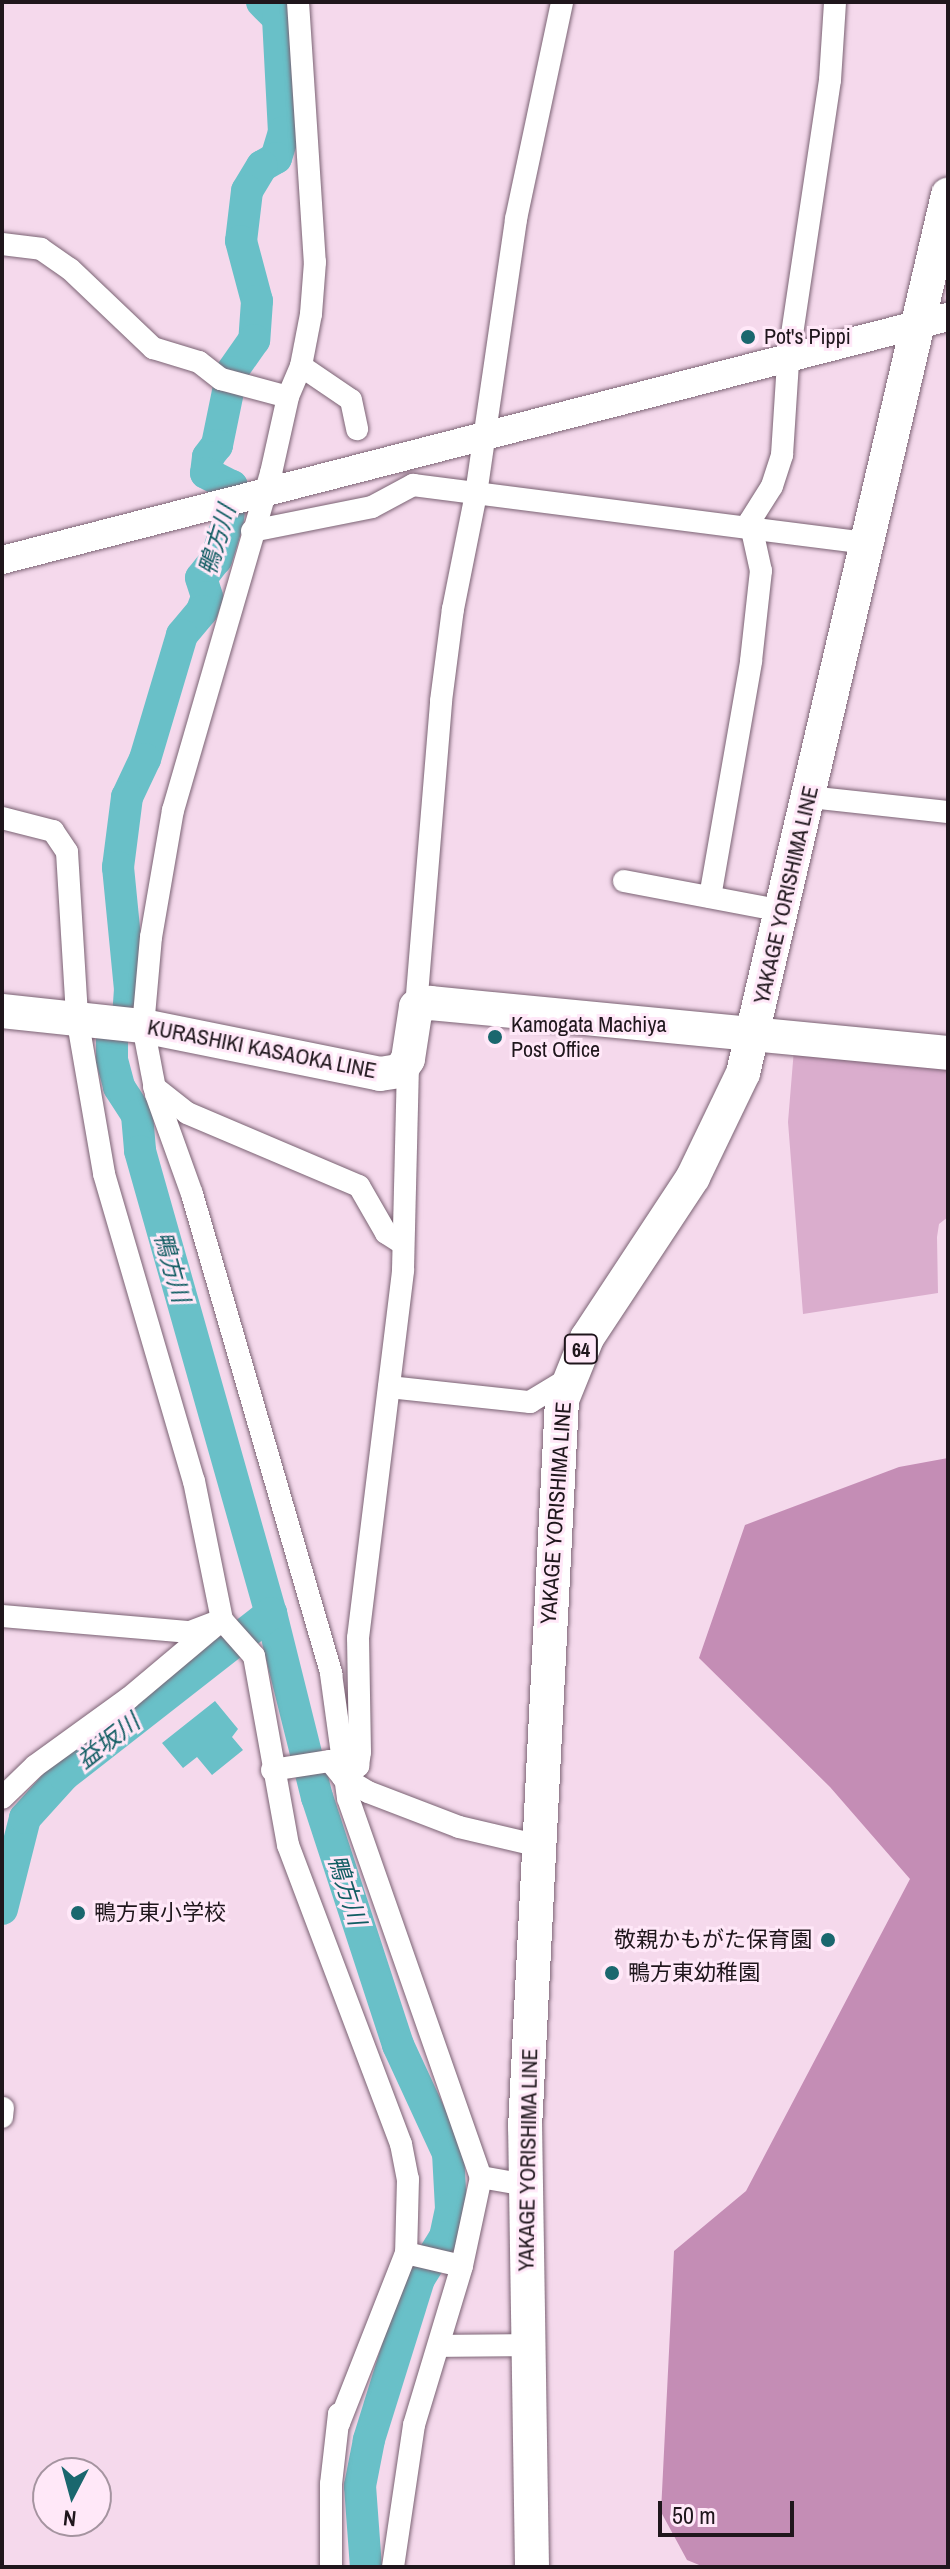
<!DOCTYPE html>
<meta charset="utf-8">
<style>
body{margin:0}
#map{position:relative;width:950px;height:2569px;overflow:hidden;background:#f5d9ec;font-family:"Archivo Narrow","Noto Sans JP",sans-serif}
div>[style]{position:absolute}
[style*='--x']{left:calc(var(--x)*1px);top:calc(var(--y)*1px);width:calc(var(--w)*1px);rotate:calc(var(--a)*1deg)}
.green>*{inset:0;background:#daadcd}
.forest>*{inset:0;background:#c48db5}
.water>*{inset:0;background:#69c0c8}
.river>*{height:32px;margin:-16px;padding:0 16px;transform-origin:16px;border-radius:16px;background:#69c0c8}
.roads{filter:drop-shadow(0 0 2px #7b6374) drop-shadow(0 0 2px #7b6374)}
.minor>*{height:22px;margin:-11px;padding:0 11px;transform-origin:11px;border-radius:11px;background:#fff}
.tertiary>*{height:28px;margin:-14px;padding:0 14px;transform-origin:14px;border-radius:14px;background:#fff}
.primary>*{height:34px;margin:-17px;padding:0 17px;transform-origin:17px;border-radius:17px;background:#fff}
.dots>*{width:22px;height:22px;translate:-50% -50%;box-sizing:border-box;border:4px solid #ffe8f8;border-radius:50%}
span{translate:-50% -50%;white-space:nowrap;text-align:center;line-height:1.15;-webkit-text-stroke:6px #ffe8f8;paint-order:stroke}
.shield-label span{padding:2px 6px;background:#ffe8f8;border:2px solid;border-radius:6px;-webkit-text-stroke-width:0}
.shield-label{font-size:20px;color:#1f161c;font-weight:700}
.poi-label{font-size:22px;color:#1f161c}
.left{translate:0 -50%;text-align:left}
.right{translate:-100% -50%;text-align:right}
.street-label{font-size:22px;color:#1f161c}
.water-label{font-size:24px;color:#125d63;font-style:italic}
.frame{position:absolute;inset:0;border:4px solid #1f161c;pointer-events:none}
.north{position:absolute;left:32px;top:2457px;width:80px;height:80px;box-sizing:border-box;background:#ffe8f8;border:2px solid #a594a0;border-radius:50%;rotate:186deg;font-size:22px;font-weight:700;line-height:32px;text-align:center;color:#1f161c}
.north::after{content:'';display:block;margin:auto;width:28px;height:36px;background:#1a676e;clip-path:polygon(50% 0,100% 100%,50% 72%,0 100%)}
.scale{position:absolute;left:658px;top:2501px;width:136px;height:36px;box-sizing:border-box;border:4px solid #1f161c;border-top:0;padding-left:10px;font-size:24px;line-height:28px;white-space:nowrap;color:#1f161c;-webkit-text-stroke:6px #ffe8f8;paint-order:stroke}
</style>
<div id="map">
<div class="green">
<div style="clip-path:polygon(794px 1049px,948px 1061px,948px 1217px,939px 1224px,937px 1237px,938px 1293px,803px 1314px,788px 1122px)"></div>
</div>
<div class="forest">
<div style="clip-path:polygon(948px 1458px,948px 2567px,704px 2567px,687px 2560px,661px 2512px,674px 2251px,746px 2191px,910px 1879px,830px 1787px,699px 1658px,745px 1525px,899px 1467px)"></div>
</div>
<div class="water">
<div style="clip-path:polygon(215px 1701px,238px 1729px,232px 1737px,243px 1750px,212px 1775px,197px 1757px,183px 1768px,162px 1743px)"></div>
</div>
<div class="river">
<div style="--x:262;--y:2;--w:23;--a:45"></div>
<div style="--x:278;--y:18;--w:114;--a:87"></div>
<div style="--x:284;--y:132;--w:27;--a:107"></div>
<div style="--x:276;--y:158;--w:16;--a:150"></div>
<div style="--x:262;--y:166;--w:29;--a:121"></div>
<div style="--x:247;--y:191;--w:50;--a:96.8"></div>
<div style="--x:241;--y:241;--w:62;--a:75.1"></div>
<div style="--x:257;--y:301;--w:39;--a:94"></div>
<div style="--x:254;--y:340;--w:39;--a:125"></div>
<div style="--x:232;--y:372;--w:75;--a:101.6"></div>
<div style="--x:217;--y:445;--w:15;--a:127"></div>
<div style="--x:208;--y:457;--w:16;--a:97"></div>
<div style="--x:206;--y:473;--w:29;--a:27"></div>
<div style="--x:232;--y:486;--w:38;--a:97"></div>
<div style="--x:227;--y:524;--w:37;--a:107"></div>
<div style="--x:216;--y:559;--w:24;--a:128"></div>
<div style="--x:201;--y:578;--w:20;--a:72"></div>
<div style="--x:207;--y:597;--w:15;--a:110"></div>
<div style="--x:202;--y:611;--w:31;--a:130"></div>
<div style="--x:182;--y:635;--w:129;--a:106.6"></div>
<div style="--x:145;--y:759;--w:42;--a:115.3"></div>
<div style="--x:127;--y:797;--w:71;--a:97.3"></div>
<div style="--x:118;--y:867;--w:123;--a:84.4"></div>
<div style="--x:130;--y:989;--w:28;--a:94"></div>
<div style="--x:128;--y:1017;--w:21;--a:139"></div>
<div style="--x:112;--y:1031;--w:29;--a:90"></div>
<div style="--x:112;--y:1060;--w:28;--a:75"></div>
<div style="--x:119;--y:1087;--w:33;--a:57"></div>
<div style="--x:137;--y:1115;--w:36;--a:85"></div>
<div style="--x:140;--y:1151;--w:480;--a:74.2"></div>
<div style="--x:271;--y:1613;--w:190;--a:76"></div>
<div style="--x:317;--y:1797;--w:261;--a:71.9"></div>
<div style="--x:398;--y:2045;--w:119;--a:65.2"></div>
<div style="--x:448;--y:2153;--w:56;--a:86.9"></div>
<div style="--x:451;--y:2209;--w:29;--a:102"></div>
<div style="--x:445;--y:2237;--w:49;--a:121.8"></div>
<div style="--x:419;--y:2279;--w:169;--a:107.3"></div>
<div style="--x:369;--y:2440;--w:47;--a:101.1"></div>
<div style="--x:360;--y:2486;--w:81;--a:85.8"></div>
<div style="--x:2;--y:1909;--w:94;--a:-75.8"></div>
<div style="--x:25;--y:1818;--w:58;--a:-47.8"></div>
<div style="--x:64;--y:1775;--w:263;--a:-38"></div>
</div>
<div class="roads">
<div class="minor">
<div style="--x:298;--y:2;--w:261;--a:86.3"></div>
<div style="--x:315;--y:262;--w:52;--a:94.4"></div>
<div style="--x:311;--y:314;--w:53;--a:100.9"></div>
<div style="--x:301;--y:366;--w:34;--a:113"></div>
<div style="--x:288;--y:397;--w:78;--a:102.6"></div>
<div style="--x:271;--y:473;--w:351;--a:106.2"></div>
<div style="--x:173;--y:810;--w:129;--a:99.8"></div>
<div style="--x:151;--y:937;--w:89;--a:95.1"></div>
<div style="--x:143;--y:1026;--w:69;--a:79.2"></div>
<div style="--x:156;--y:1094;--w:106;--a:70.2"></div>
<div style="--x:192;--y:1194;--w:500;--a:73.8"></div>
<div style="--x:331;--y:1674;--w:125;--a:82.2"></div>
<div style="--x:348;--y:1798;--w:402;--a:70.7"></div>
<div style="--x:481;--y:2177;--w:91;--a:102.1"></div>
<div style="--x:462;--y:2266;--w:166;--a:106.8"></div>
<div style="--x:414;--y:2425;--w:144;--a:98.4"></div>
<div style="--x:2;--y:244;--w:39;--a:7"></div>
<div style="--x:41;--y:249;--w:35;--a:35"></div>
<div style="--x:70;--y:269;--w:115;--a:43.6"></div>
<div style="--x:153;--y:348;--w:48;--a:16.9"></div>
<div style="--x:199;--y:362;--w:28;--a:38"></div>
<div style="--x:221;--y:379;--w:69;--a:15"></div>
<div style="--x:301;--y:366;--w:60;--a:34.2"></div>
<div style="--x:351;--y:400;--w:30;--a:78"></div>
<div style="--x:252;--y:531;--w:122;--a:-11.3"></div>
<div style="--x:372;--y:507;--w:47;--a:-28.2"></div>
<div style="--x:413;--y:485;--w:458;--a:7.3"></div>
<div style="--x:810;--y:797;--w:139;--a:6.2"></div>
<div style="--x:2;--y:818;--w:53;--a:14.3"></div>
<div style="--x:53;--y:831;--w:25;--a:56"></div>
<div style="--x:67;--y:852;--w:165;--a:86.5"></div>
<div style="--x:77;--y:1017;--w:159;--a:80.2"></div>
<div style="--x:104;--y:1174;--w:320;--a:73.7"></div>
<div style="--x:194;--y:1481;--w:142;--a:78.6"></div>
<div style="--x:222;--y:1620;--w:48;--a:48.4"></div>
<div style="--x:254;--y:1656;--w:192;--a:79.8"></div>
<div style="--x:288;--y:1845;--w:320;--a:69.3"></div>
<div style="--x:401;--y:2144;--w:36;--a:79"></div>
<div style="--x:408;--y:2179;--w:74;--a:91.5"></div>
<div style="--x:406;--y:2253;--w:183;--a:111.5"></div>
<div style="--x:339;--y:2423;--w:9;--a:-90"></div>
<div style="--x:624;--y:881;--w:162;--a:10.7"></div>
<div style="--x:710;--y:897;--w:240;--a:-80.1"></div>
<div style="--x:751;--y:661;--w:91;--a:-83.7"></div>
<div style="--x:761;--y:571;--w:51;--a:-102.4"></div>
<div style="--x:750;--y:521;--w:41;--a:-57.8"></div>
<div style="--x:772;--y:486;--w:33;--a:-72"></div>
<div style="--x:782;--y:455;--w:94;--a:-86.3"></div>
<div style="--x:788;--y:361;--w:284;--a:-81.5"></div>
<div style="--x:830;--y:80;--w:78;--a:-86.3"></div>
<div style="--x:416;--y:1007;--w:307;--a:-85.3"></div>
<div style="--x:441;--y:701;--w:93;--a:-82.6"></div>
<div style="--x:453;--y:609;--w:117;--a:-78.7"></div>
<div style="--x:476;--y:494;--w:278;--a:-81.7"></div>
<div style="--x:516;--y:219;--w:222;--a:-78"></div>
<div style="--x:154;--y:1087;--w:42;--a:38.2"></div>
<div style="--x:187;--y:1113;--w:187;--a:23"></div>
<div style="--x:359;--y:1186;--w:54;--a:60.1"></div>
<div style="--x:386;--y:1233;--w:19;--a:32"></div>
<div style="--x:389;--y:1387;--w:142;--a:6.1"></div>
<div style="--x:530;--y:1402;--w:44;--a:-31.2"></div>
<div style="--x:2;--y:1616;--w:189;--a:4.9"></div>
<div style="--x:190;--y:1632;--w:26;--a:-21"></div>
<div style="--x:272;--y:1770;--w:59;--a:-8.8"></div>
<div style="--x:330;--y:1761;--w:21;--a:51"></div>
<div style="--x:343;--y:1777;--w:29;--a:31"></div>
<div style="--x:368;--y:1792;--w:97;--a:21"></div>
<div style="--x:459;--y:1827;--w:83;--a:13.2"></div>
<div style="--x:343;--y:1777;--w:19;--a:-36"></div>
<div style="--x:358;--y:1766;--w:14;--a:-82"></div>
<div style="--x:360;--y:1752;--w:114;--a:-91"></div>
<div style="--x:358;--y:1638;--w:371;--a:-83"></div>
<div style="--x:403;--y:1270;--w:211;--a:-88.6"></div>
<div style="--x:2;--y:1798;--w:46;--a:-44.1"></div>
<div style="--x:35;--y:1766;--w:116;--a:-35.9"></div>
<div style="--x:129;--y:1698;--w:121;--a:-40"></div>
<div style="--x:2;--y:2117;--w:9;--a:-84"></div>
<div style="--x:481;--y:2177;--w:46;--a:10.1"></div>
<div style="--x:406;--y:2253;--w:57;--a:13.1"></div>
<div style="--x:439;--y:2346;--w:90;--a:-0.6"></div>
<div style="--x:331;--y:2567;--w:83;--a:-90"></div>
<div style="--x:331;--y:2484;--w:70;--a:-83.5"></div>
</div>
<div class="tertiary">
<div style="--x:2;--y:560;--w:977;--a:-14.41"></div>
</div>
<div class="primary">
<div style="--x:2;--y:1011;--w:142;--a:6.1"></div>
<div style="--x:143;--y:1026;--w:242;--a:11.4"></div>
<div style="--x:380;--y:1074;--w:20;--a:-9"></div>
<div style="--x:400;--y:1071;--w:14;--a:-56"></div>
<div style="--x:408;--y:1059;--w:53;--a:-81.3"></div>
<div style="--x:416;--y:1007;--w:15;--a:-16"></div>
<div style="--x:430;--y:1003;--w:520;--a:5.51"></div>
<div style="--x:532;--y:2567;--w:439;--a:-90.9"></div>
<div style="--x:525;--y:2128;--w:729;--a:-87.09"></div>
<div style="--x:562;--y:1400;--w:67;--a:-68"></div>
<div style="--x:587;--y:1338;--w:193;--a:-56.6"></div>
<div style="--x:693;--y:1177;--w:115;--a:-64.3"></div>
<div style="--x:743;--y:1073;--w:902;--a:-76.86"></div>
</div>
</div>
<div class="dots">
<div style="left:748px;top:337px;background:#1a676e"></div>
<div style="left:495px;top:1037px;background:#1a676e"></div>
<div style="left:78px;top:1913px;background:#1a676e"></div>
<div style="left:828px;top:1940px;background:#1a676e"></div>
<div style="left:612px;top:1973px;background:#1a676e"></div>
</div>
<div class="shield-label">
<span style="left:581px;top:1349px">64</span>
</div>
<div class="poi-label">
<span class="left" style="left:764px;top:337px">Pot's Pippi</span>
<span class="left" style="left:511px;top:1037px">Kamogata Machiya<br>Post Office</span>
<span class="left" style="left:94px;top:1913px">鴨方東小学校</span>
<span class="right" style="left:812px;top:1940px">敬親かもがた保育園</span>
<span class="left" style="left:628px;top:1973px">鴨方東幼稚園</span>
</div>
<div class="street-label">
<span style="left:786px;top:895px;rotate:-77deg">YAKAGE YORISHIMA LINE</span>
<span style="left:262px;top:1049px;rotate:11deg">KURASHIKI KASAOKA LINE</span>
<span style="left:556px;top:1513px;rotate:-86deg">YAKAGE YORISHIMA LINE</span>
<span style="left:528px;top:2160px;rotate:-89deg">YAKAGE YORISHIMA LINE</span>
</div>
<div class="water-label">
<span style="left:217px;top:540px;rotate:-73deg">鴨方川</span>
<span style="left:172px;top:1267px;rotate:74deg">鴨方川</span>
<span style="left:108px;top:1741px;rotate:-38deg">益坂川</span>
<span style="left:347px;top:1890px;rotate:72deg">鴨方川</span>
</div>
<div class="frame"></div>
<div class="north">N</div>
<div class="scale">50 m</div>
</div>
